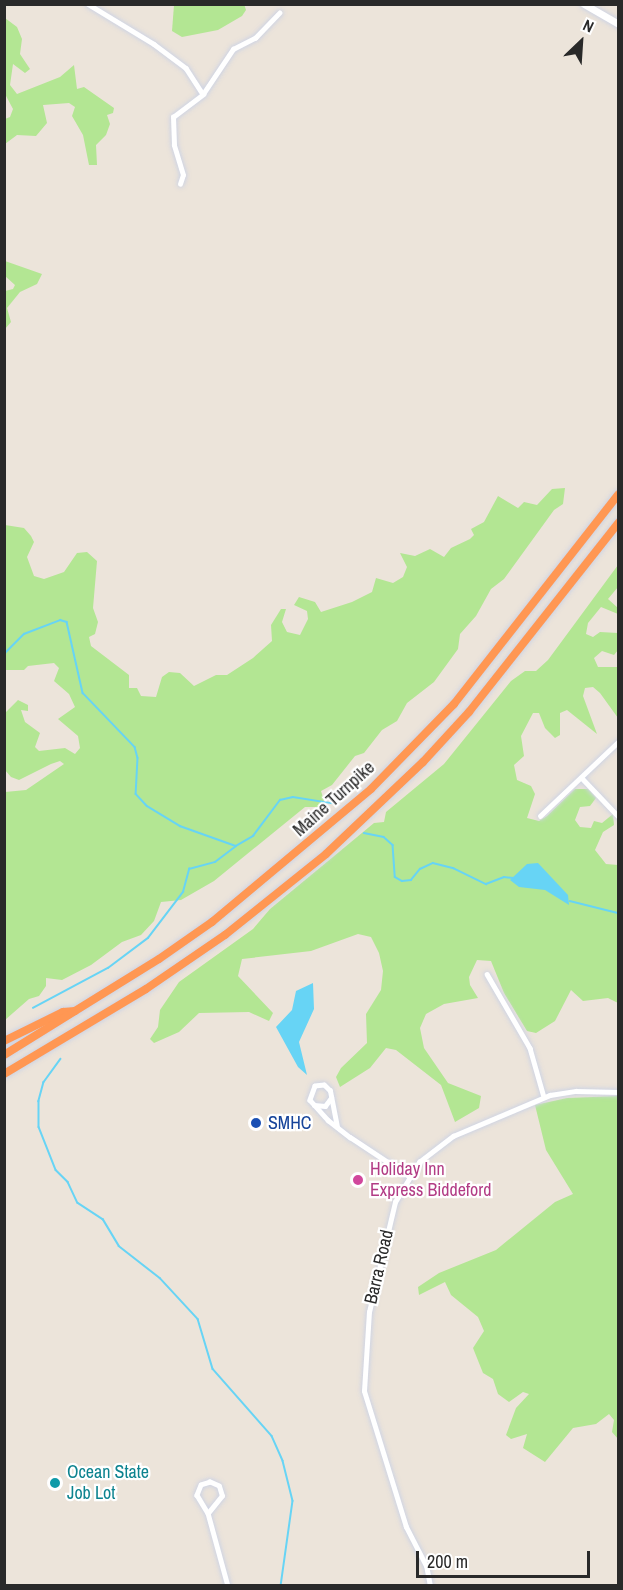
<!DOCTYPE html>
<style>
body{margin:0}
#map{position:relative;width:623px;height:1590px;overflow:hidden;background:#ece4da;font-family:"Archivo Narrow",sans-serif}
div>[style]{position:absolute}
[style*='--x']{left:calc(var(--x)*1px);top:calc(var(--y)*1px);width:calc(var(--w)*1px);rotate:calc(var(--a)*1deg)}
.green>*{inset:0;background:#b3e693}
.water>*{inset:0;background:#67d4f5}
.stream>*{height:1.5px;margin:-0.75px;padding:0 0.75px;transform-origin:0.75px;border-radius:0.75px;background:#67d4f5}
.roads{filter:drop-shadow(0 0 2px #cfd4e3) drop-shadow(0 0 2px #cfd4e3)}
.street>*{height:4.5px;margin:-2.25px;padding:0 2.25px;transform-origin:2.25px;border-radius:2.25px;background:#fff}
.secondary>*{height:7px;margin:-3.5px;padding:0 3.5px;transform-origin:3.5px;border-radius:3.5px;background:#fff}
.highway>*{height:8px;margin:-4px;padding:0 4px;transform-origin:4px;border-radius:4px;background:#ff9753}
.dots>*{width:16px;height:16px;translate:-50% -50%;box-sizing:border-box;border:3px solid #fff;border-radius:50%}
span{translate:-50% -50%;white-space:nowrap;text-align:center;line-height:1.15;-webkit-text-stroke:4.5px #fff;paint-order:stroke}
.street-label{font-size:18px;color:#292929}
.transit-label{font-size:18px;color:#164399}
.left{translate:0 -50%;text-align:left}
.hotel-label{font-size:18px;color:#b23c85}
.culture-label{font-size:18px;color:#0d838f}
.frame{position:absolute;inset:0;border:6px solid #292929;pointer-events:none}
.north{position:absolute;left:551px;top:12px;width:60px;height:60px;-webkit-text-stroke:4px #fff;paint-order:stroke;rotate:25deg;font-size:16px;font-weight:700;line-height:24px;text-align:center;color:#292929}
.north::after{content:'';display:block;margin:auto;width:21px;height:27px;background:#292929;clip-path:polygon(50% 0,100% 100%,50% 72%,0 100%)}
.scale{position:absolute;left:416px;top:1551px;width:174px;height:27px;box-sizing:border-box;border:3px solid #292929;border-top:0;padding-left:8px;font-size:18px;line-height:21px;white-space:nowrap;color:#292929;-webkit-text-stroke:4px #fff;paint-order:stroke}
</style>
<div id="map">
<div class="green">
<div style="clip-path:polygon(244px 4px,246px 10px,242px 16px,218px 30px,182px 37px,172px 31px,174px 5px)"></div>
<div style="clip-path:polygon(5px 18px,17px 27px,22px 39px,20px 54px,30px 69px,25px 73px,13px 64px,10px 85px,17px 94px,60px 77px,74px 65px,77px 89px,84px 87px,114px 108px,113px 113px,107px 115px,110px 124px,106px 135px,96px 145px,97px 165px,89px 165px,83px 135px,72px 116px,75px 107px,69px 103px,43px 105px,47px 123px,36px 136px,17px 135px,5px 144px,5px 119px,10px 117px,13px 109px,5px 94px)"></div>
<div style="clip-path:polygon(5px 261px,42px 274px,37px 284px,20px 292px,7px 308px,11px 322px,5px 329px,5px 291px,13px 289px,15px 285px,5px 276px)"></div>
<div style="clip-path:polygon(565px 488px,563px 504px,554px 510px,504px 579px,491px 589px,476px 616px,460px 634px,458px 649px,434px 682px,407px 703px,397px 721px,382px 730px,364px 753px,355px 756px,332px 785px,321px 791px,326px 807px,305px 807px,214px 881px,181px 900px,161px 902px,154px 921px,141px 935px,122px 942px,91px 965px,62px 980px,46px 978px,46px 986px,39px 996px,29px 999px,5px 1020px,5px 792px,26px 790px,64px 764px,60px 761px,51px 764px,19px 780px,11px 777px,5px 770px,5px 713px,18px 700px,28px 705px,28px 711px,21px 710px,25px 722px,40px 733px,35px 747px,39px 751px,65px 748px,75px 754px,80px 748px,78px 736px,58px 719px,75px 707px,69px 694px,54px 681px,59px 668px,54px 663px,28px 666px,24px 670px,5px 670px,5px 525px,24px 528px,31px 536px,34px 542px,27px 557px,34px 576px,44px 579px,64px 572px,77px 553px,87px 552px,97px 561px,93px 608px,98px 622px,95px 634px,89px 637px,91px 646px,129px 675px,129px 688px,137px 688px,141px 696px,156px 697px,162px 677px,169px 672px,180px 673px,194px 686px,216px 675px,227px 675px,253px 658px,272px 641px,271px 625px,281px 609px,286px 609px,282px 622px,287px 632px,300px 635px,308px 619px,307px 611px,294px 605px,299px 597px,315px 602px,321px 612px,352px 602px,372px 592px,376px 578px,393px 583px,403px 577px,407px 567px,400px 553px,415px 556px,430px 549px,444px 557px,451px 548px,470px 539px,474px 535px,471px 529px,484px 522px,498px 496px,518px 508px,524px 502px,537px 505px,552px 489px)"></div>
<div style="clip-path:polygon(618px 565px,618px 587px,608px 599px,618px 608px,618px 614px,601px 607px,588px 623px,586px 634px,593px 637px,600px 632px,618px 633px,618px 650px,614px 655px,602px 651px,594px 658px,598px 667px,618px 667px,618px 718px,600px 693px,593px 687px,585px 688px,583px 696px,597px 734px,567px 710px,560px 713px,560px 735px,555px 738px,545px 728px,539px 713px,533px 713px,521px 736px,524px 756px,514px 765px,517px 780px,531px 786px,535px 794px,527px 818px,539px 821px,547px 816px,575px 789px,588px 789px,596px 798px,590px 806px,580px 807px,575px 820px,580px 827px,591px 828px,594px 821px,602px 823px,613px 814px,614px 825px,603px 832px,595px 850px,606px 864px,618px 865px,618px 1003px,608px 998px,583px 1001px,571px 990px,555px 1021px,536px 1033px,527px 1031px,504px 993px,491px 961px,477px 960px,469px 977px,470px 985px,478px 998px,444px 1004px,426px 1014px,420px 1028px,424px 1048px,448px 1083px,481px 1096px,479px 1108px,455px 1122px,441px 1085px,396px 1050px,386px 1048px,370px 1068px,340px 1087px,336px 1077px,341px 1068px,367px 1043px,366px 1014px,381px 990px,383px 971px,379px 953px,371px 937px,358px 934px,311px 951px,242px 959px,238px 976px,273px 1013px,269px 1021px,249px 1012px,199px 1013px,179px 1032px,154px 1043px,150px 1039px,158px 1027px,160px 1010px,179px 982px,253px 929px,270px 909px,374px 823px,384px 822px,386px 812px,444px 764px,511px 681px,525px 671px,536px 671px,548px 660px)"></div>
<div style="clip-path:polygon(618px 1096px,618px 1439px,612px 1432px,614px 1420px,609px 1414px,596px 1424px,573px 1428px,545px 1462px,523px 1448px,527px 1434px,511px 1439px,506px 1435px,516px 1408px,529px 1394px,523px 1392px,509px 1402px,498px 1394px,493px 1379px,483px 1373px,473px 1348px,484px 1331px,478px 1317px,451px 1295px,445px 1282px,419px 1295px,418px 1287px,439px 1273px,496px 1250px,555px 1202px,573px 1194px,546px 1150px,535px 1105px,567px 1098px)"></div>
</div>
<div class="water">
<div style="clip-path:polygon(538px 863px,568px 895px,569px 905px,545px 890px,519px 887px,510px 880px,527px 864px)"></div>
<div style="clip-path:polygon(313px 983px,314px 1009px,299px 1042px,307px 1075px,298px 1067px,276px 1027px,292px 1010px,296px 991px)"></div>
</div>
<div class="stream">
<div style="--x:4;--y:654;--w:28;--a:-45"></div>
<div style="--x:24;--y:634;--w:39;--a:-21"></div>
<div style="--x:60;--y:620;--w:7;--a:16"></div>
<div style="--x:67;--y:622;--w:73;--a:77.3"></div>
<div style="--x:83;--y:693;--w:75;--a:46.1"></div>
<div style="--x:135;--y:747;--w:11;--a:75"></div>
<div style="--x:138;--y:758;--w:36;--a:93"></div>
<div style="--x:136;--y:794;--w:16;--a:47"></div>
<div style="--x:147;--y:806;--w:39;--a:31"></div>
<div style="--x:180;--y:826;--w:59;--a:19.7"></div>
<div style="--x:236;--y:846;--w:20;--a:-30"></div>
<div style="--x:253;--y:836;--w:45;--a:-53.1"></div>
<div style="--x:280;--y:800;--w:13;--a:-13"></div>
<div style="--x:293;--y:797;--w:45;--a:9"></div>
<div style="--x:364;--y:833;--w:20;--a:11"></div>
<div style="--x:384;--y:837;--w:12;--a:42"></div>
<div style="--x:393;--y:845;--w:32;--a:86"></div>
<div style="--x:395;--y:877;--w:8;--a:30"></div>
<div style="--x:402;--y:881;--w:9;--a:-6"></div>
<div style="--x:411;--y:880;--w:14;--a:-51"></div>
<div style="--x:420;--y:869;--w:14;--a:-25"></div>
<div style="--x:433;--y:863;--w:21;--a:14"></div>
<div style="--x:453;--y:868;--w:37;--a:26"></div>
<div style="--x:486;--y:884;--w:19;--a:-21"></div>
<div style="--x:504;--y:877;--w:10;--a:6"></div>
<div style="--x:570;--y:901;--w:49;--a:14"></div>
<div style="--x:33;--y:1008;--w:85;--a:-28.1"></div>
<div style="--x:108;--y:968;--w:50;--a:-36.9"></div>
<div style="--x:148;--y:938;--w:58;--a:-52.7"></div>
<div style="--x:183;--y:892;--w:24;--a:-75"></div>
<div style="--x:189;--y:869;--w:27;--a:-15"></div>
<div style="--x:215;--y:862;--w:26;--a:-37"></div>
<div style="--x:61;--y:1059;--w:29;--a:126"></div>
<div style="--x:44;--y:1082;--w:20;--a:105"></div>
<div style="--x:39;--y:1101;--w:26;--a:90"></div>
<div style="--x:39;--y:1127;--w:46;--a:68.4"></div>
<div style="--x:56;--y:1170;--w:17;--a:45"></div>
<div style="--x:68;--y:1182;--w:23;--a:65"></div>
<div style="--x:78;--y:1203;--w:30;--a:33"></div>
<div style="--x:103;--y:1219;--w:31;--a:59"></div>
<div style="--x:119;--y:1246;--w:52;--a:38"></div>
<div style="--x:160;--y:1278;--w:56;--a:47.2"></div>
<div style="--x:198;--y:1319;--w:52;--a:73.3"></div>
<div style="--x:213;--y:1369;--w:89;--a:48.6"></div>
<div style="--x:272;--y:1436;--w:27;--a:66"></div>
<div style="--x:283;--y:1461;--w:41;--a:76"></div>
<div style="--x:293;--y:1501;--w:86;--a:98"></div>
</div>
<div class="roads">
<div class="street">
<div style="--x:88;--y:4;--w:77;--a:31.2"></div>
<div style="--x:154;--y:44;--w:40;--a:37"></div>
<div style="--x:186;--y:68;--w:31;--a:57"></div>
<div style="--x:180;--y:184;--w:9;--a:-72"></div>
<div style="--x:183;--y:175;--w:31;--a:-107"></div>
<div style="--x:174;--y:145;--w:28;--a:-92"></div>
<div style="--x:173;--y:117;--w:38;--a:-37"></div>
<div style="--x:203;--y:94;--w:54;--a:-56.3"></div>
<div style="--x:233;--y:49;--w:25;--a:-27"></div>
<div style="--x:255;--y:38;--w:35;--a:-46"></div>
<div style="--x:582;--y:778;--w:52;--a:46.5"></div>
<div style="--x:540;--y:816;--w:108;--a:-43.5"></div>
<div style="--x:487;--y:974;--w:86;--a:59.8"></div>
<div style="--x:530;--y:1048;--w:51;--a:74.1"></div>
<div style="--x:314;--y:1105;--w:11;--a:5"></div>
<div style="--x:325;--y:1106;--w:10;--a:-53"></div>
<div style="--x:337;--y:1127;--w:37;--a:-101"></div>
<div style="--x:330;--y:1091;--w:8;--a:-135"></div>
<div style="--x:324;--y:1085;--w:9;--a:174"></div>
<div style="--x:315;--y:1086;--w:15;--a:110"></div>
<div style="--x:310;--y:1100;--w:27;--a:48"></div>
<div style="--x:328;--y:1120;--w:28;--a:38"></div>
<div style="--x:350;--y:1137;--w:71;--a:33.5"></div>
<div style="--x:208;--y:1513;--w:22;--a:-51"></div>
<div style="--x:222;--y:1496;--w:10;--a:-107"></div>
<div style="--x:219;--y:1486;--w:10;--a:-156"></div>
<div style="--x:210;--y:1482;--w:9;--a:162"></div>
<div style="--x:201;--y:1485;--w:11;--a:112"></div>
<div style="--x:197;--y:1495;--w:21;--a:59"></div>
<div style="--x:208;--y:1513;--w:76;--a:74.7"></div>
<div style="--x:430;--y:1586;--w:20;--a:-101"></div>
<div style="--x:426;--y:1566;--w:44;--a:-117.1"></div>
<div style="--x:406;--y:1527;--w:142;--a:-107.2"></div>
<div style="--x:364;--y:1391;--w:79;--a:-86.4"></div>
<div style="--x:369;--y:1312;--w:113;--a:-76.7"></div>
<div style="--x:395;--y:1202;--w:47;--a:-59"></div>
<div style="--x:419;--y:1162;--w:43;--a:-37.4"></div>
<div style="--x:453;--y:1136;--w:105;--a:-22.9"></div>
<div style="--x:550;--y:1095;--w:26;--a:-9"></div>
<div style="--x:576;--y:1091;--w:42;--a:1.4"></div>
</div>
<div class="secondary">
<div style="--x:584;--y:4;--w:39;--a:30"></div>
</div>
<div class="highway">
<div style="--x:4;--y:1041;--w:66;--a:-26.2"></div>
<div style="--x:63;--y:1012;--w:12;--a:-5"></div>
<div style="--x:4;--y:1055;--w:182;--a:-31.8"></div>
<div style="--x:159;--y:959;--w:65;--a:-34.9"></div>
<div style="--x:212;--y:922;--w:207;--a:-39.9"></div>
<div style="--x:371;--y:789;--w:119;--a:-45.7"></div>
<div style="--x:454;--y:704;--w:266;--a:-51.9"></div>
<div style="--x:4;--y:1074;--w:165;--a:-30.9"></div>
<div style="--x:146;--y:989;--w:96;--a:-34.4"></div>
<div style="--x:225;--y:935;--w:129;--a:-38.7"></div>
<div style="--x:326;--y:854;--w:134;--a:-43.5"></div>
<div style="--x:423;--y:762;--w:68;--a:-47.4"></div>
<div style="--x:469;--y:712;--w:241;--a:-51.7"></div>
</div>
</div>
<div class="dots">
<div style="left:256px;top:1123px;background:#1a4fb4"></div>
<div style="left:358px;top:1180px;background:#d1479c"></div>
<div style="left:55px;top:1483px;background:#0f9aa8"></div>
</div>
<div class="street-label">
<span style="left:334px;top:799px;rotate:-42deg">Maine Turnpike</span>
<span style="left:379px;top:1267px;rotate:-77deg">Barra Road</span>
</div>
<div class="transit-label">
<span class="left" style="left:268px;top:1123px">SMHC</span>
</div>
<div class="hotel-label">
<span class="left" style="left:370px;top:1180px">Holiday Inn<br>Express Biddeford</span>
</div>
<div class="culture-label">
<span class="left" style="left:67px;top:1483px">Ocean State<br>Job Lot</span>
</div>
<div class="frame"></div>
<div class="north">N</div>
<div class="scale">200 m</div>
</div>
